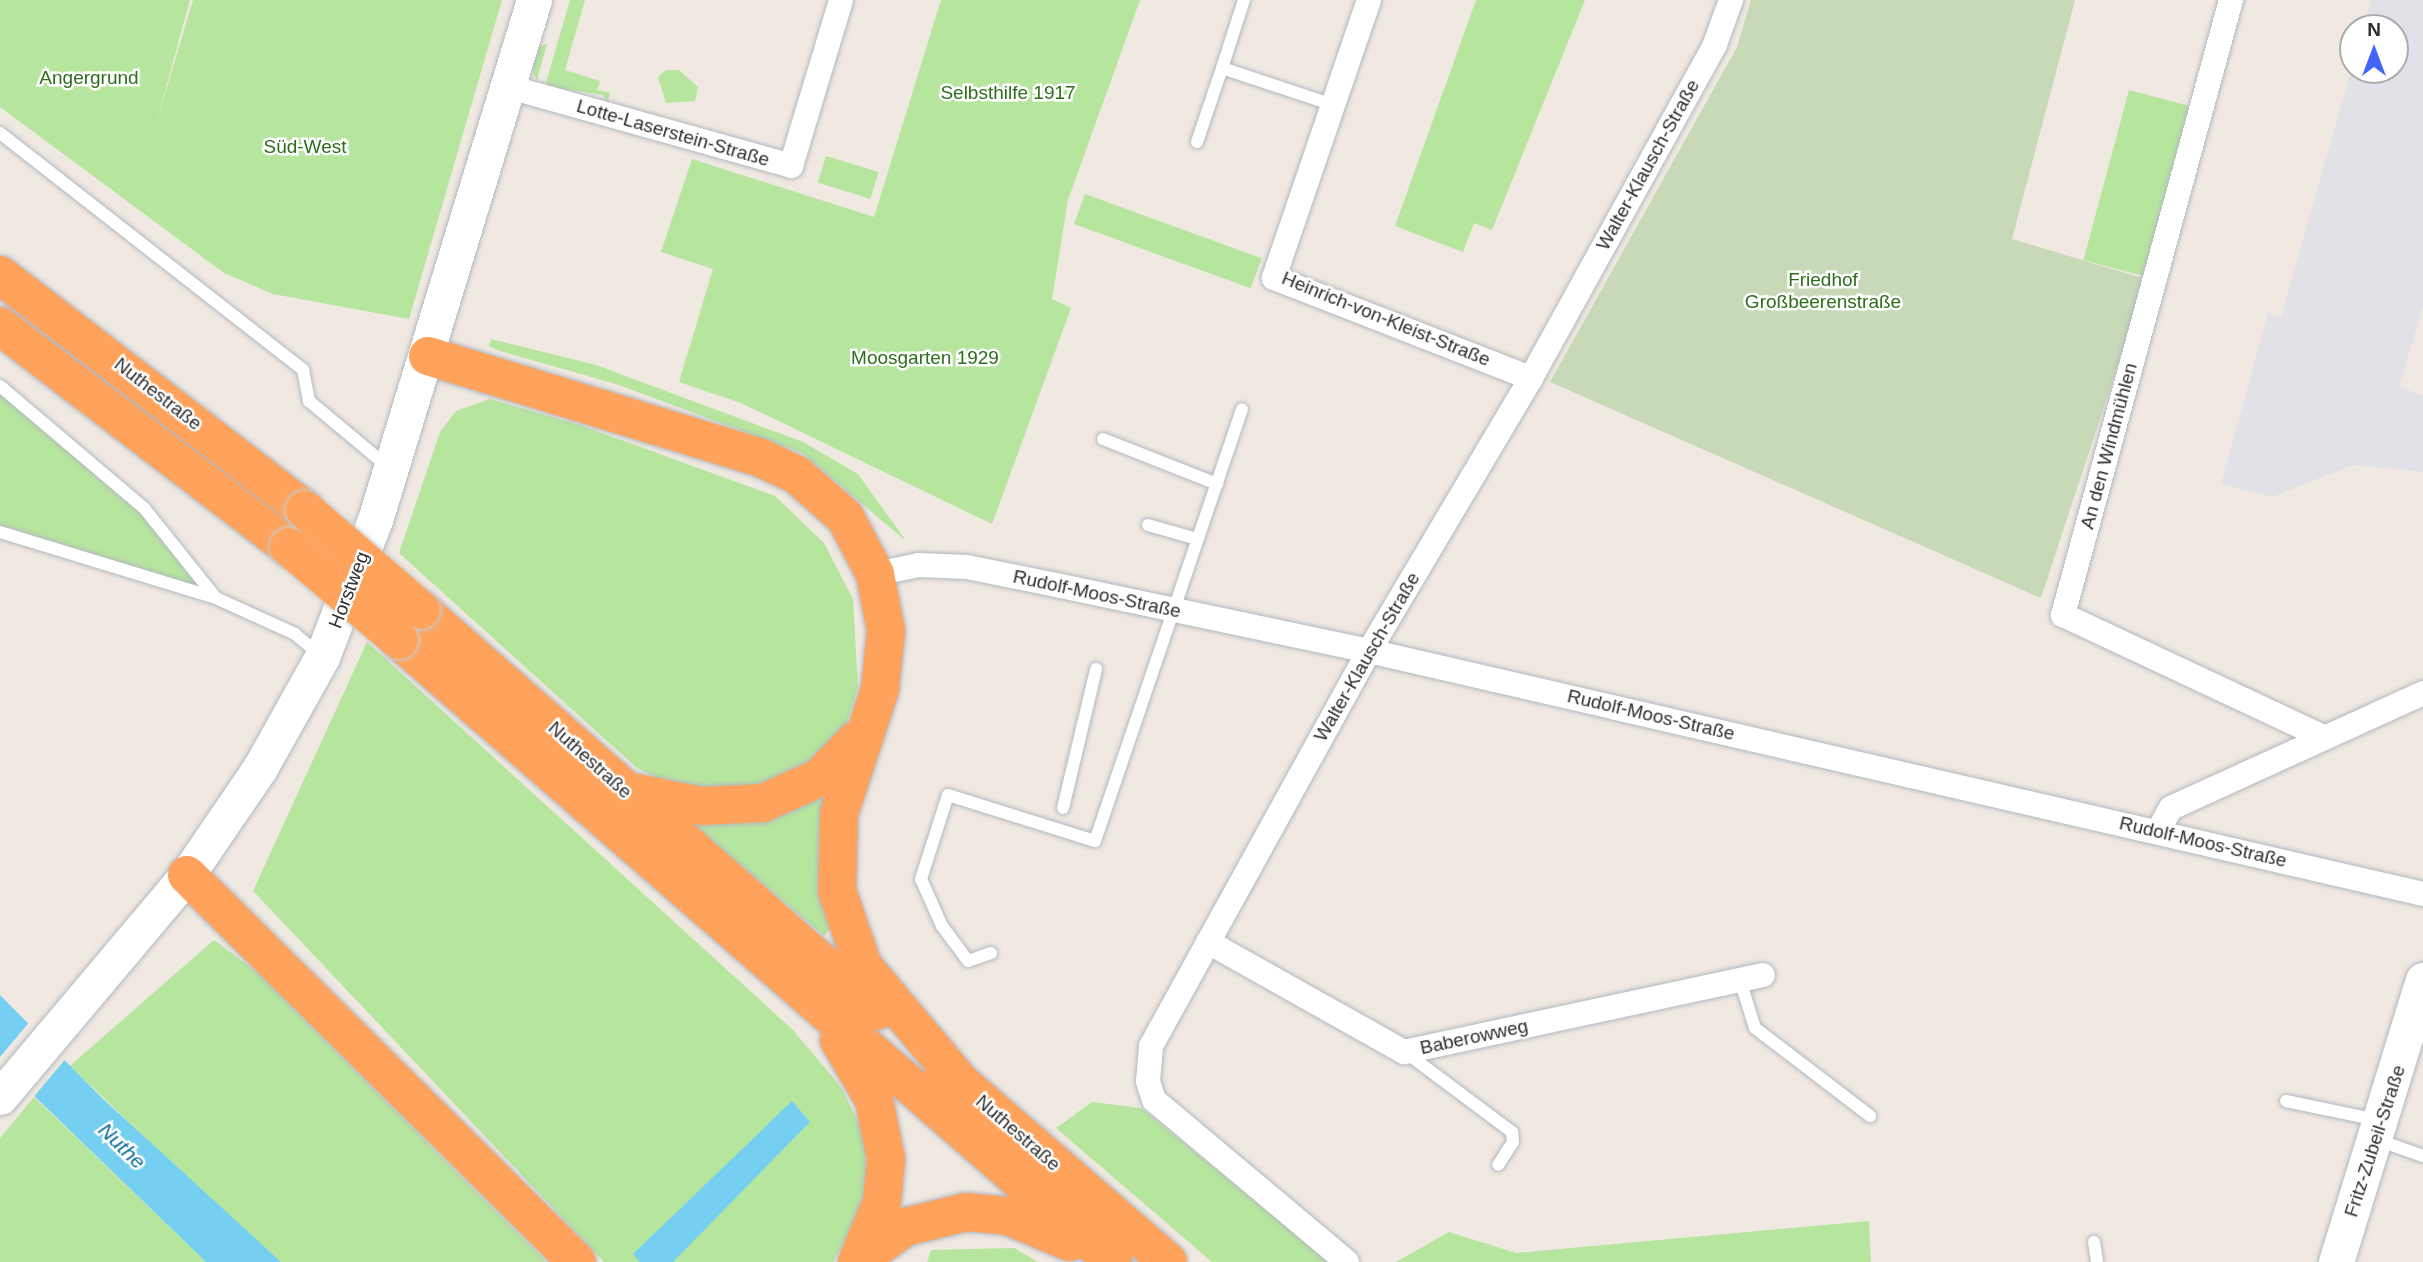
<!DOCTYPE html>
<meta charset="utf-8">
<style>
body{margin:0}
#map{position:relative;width:2423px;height:1262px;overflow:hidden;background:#efe9e1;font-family:Helvetica,sans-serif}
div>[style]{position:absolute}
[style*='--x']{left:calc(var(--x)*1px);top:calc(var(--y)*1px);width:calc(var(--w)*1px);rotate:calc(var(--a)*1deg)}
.industrial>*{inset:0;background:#e3e1e8}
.green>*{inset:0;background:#b6e59e;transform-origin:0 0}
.cemetery>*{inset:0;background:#c8d9b8}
.water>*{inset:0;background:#75cff0}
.pier>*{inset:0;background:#efe9e1}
.roads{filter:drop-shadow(0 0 2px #b4b7c1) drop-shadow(0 0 2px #b4b7c1)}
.lane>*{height:12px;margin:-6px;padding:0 6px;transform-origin:6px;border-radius:6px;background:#fff}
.street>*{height:24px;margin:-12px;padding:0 12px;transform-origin:12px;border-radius:12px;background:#fff}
.secondary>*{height:35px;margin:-17.5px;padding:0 17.5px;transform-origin:17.5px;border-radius:17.5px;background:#fff}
.highway>*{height:38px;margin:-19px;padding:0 19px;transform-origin:19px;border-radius:19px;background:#ffa35c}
.bridges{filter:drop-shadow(0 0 2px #c9c9c9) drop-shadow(0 0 2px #c9c9c9)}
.highway-bridge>*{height:38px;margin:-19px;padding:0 19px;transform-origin:19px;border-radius:19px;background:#ffa35c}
span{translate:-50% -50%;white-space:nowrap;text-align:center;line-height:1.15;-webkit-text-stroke:5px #fff;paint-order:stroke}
.park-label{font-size:19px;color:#2c6e1b}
.street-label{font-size:19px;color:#2e2e2e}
.water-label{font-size:21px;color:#0d6fa3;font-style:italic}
.north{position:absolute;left:2339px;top:14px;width:70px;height:70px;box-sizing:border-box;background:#fff;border:2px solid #ababab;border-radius:50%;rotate:0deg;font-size:19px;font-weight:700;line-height:28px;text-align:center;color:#2e2e2e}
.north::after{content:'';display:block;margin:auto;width:24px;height:32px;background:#4264fb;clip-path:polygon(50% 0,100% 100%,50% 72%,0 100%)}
</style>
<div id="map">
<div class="industrial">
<div style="clip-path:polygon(2371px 0,2423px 0,2423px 307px,2399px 387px,2423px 395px,2423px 472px,2353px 465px,2272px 497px,2221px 484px,2268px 314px,2281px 317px,2353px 63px,2353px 70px,2395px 70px,2395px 28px,2363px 28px)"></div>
</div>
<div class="green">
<div style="clip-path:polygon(0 0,190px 0,156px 124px,193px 0,502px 0,409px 319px,273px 294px,224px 273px,0 107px)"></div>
<div style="clip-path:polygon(570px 0,585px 0,565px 70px,600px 81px,597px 90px,610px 93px,607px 104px,603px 95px,545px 86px)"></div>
<div style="clip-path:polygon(941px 0,1140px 0,1068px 200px,1052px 299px,1071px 308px,992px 524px,741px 403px,679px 382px,713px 269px,661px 252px,692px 159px,874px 217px)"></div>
<div style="clip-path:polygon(1476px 0,1585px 0,1492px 230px,1474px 223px,1463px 252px,1395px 226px)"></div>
<div style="clip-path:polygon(547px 44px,537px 80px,532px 70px,539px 47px)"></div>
<div style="clip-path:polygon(666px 70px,679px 70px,698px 87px,695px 101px,666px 103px,658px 77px)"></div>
<div style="left:2129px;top:90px;width:67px;height:176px;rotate:15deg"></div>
<div style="left:826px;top:156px;width:55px;height:28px;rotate:17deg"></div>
<div style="left:1085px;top:194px;width:188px;height:32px;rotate:20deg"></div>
<div style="clip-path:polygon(491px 339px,596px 365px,803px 442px,858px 474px,906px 541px,802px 453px,616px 384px,497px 350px,489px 346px)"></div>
<div style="clip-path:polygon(0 386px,144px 508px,216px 598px,0 531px)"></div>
<div style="clip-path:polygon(490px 399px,580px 425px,775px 496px,824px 543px,853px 599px,858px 688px,845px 728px,827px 753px,775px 787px,675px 787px,637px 768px,399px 553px,440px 432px,456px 411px)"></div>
<div style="clip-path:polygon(367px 642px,792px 1029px,841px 1087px,866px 1138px,865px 1203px,833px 1262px,604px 1262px,253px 891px)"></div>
<div style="clip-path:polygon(825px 783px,830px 929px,824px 936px,694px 826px,704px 815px)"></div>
<div style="clip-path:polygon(214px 940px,258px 973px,547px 1262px,276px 1262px,70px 1066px)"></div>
<div style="clip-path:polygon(34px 1097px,206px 1262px,0 1262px,0 1138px)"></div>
<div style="clip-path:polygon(1092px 1102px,1141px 1108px,1330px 1262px,1212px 1262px,1056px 1128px)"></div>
<div style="clip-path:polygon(1869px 1221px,1871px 1262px,1396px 1262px,1449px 1232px,1516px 1253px)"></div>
<div style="clip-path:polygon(1014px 1248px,1038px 1262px,927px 1262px,931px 1250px)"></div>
</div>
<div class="cemetery">
<div style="clip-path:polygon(1751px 0,2075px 0,2012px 239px,2146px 279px,2041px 598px,1550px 382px,1737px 47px)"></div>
</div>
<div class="water">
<div style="clip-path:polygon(0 995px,101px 1097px,281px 1262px,206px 1262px,0 1063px)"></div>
<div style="clip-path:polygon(792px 1101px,810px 1122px,673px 1262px,640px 1262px,633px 1254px)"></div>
</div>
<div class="pier">
<div style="clip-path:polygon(31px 1020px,67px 1057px,32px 1099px,0 1068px,0 1057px)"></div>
</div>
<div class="roads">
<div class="lane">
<div style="--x:1244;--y:0;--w:71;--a:107.9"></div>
<div style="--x:1222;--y:68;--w:117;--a:18.4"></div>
<div style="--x:0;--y:133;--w:385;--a:38"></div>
<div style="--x:303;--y:370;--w:32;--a:79"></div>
<div style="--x:309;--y:401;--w:102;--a:39.8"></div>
<div style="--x:1197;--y:142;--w:78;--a:-71.3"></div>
<div style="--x:0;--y:386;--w:189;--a:40.3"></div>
<div style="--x:144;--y:508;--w:114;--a:51.4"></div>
<div style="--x:1103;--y:439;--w:123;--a:21.5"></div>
<div style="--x:1148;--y:525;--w:51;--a:15.9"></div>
<div style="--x:0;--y:532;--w:226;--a:17"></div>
<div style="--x:216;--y:598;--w:87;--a:24.5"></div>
<div style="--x:295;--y:634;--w:31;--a:40"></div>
<div style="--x:1063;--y:808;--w:143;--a:-76.6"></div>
<div style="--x:991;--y:953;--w:24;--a:161"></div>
<div style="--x:968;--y:961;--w:44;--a:-126.6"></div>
<div style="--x:942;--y:926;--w:51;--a:-114.1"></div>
<div style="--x:921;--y:879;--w:88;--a:-72.2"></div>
<div style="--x:948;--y:795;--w:154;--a:17.4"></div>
<div style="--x:1095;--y:841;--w:456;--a:-71.2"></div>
<div style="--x:1740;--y:980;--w:50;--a:72.6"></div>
<div style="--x:1755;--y:1028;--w:145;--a:37.4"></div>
<div style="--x:1405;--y:1052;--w:134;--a:36.8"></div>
<div style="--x:1512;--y:1132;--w:10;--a:84"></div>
<div style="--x:1513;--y:1142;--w:27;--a:123"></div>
<div style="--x:2286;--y:1101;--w:94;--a:11.7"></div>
<div style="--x:2375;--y:1139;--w:51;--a:19.5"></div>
<div style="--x:2094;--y:1242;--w:20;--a:81"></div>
</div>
<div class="street">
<div style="--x:1369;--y:0;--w:294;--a:108.9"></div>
<div style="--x:1274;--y:278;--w:276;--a:21.3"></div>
<div style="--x:2231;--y:0;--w:638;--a:105.28"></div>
<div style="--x:2063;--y:615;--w:287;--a:25.1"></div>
<div style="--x:509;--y:87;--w:293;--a:15.6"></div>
<div style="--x:791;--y:166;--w:173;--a:-73.2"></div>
<div style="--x:875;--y:574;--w:45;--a:-11.6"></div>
<div style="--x:919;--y:565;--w:48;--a:2.4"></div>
<div style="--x:967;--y:567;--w:96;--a:11.4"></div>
<div style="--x:1061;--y:586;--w:315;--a:11.9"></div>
<div style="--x:1369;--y:651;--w:1082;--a:12.98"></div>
<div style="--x:2158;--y:831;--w:26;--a:-61"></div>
<div style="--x:2171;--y:808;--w:277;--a:-24.5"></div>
<div style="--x:1208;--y:942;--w:225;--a:29.3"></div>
<div style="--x:1404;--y:1052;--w:367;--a:-12.1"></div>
<div style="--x:1347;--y:1262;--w:252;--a:-140"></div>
<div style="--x:1154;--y:1100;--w:20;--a:-108"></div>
<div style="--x:1148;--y:1081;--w:35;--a:-85"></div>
<div style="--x:1151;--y:1046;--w:451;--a:-61.1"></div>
<div style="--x:1369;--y:651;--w:317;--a:-59.3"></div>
<div style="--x:1531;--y:378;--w:381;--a:-61.1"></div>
<div style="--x:1715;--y:44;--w:47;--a:-70"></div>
</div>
<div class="secondary">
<div style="--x:0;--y:1097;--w:290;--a:-49.9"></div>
<div style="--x:187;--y:875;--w:130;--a:-55.7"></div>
<div style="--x:260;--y:768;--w:127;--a:-60.8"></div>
<div style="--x:322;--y:657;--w:147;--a:-68.9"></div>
<div style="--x:375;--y:520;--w:544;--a:-73"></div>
<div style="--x:2336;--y:1262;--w:295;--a:-72.9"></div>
</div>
<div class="highway">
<div style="--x:0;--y:275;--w:385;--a:37.6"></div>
<div style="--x:0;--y:326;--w:364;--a:37.4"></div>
<div style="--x:428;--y:356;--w:348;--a:17"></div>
<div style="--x:761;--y:458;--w:40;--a:25"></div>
<div style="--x:797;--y:475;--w:64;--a:41.2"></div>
<div style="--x:845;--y:517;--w:64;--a:62.2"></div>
<div style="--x:875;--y:574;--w:58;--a:79.1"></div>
<div style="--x:886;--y:631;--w:58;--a:95.9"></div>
<div style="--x:880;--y:689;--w:132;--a:108.2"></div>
<div style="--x:839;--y:814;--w:77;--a:91.5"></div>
<div style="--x:837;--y:891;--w:79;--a:70.9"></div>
<div style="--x:863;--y:966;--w:154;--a:50"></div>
<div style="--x:421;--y:610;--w:607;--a:41.33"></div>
<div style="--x:399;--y:640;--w:947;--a:41.06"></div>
<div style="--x:626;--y:791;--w:77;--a:11.2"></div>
<div style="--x:702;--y:806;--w:61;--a:-2.8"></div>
<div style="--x:763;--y:803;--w:61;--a:-24.1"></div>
<div style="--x:819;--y:778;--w:54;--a:-45.7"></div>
<div style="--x:187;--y:875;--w:549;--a:44.78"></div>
<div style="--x:839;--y:1040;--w:69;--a:59.7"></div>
<div style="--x:874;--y:1100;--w:60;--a:78.5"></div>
<div style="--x:886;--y:1159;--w:43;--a:95.3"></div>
<div style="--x:882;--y:1202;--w:60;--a:112.7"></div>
<div style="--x:944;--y:1068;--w:296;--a:40.9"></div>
<div style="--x:857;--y:1262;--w:59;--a:-36.1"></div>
<div style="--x:905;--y:1227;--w:63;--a:-13.8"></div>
<div style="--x:966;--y:1212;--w:42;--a:5.4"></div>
<div style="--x:1008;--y:1216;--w:67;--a:22.8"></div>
</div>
</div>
<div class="bridges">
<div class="highway-bridge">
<div style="--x:305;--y:510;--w:153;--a:40.8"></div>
<div style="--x:289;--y:547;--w:144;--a:40.2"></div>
</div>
</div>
<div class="park-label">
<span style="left:89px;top:78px">Angergrund</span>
<span style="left:1008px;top:93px">Selbsthilfe 1917</span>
<span style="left:305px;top:147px">Süd-West</span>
<span style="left:1823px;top:291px">Friedhof<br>Großbeerenstraße</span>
<span style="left:925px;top:358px">Moosgarten 1929</span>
</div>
<div class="street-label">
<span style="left:673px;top:133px;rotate:16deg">Lotte-Laserstein-Straße</span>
<span style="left:1648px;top:165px;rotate:-61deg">Walter-Klausch-Straße</span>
<span style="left:1386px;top:319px;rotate:22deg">Heinrich-von-Kleist-Straße</span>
<span style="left:158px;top:394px;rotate:38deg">Nuthestraße</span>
<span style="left:2109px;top:446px;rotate:-75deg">An den Windmühlen</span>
<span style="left:349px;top:590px;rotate:-69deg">Horstweg</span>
<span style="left:1097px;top:594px;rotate:12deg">Rudolf-Moos-Straße</span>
<span style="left:1367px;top:657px;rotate:-60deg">Walter-Klausch-Straße</span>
<span style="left:1651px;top:715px;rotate:13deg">Rudolf-Moos-Straße</span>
<span style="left:590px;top:760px;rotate:42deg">Nuthestraße</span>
<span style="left:2203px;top:842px;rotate:13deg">Rudolf-Moos-Straße</span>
<span style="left:1474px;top:1037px;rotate:-12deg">Baberowweg</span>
<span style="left:1018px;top:1133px;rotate:41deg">Nuthestraße</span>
<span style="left:2375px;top:1141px;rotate:-72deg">Fritz-Zubeil-Straße</span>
</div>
<div class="water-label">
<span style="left:122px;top:1146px;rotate:44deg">Nuthe</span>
</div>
<div class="north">N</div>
</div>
